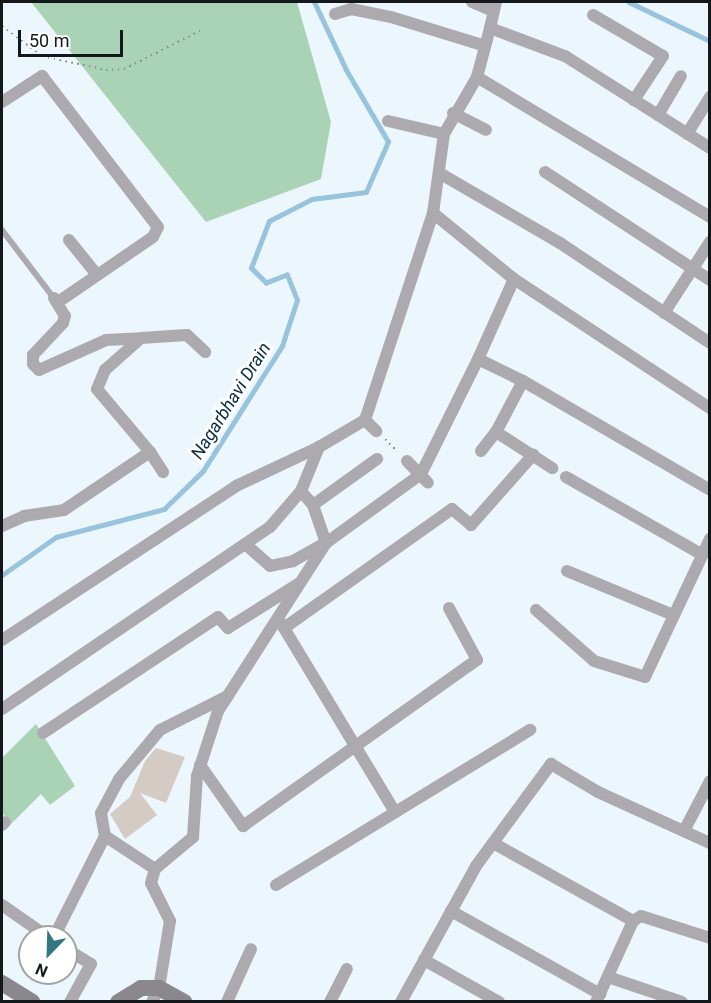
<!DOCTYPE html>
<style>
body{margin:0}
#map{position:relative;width:711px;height:1003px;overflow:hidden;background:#ecf6fd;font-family:Roboto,sans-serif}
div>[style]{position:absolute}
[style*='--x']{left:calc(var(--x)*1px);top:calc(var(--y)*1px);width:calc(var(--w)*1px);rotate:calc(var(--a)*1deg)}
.green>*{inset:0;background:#aad2b5}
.stream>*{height:4.5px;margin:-2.25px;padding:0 2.25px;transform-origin:2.25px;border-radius:2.25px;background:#98c3dd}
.building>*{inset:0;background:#d5cbc5}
.path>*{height:2px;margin-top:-1px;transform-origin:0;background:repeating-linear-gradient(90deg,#868d92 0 1.5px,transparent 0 6px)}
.lane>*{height:6px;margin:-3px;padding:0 3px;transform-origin:3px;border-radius:3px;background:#adaaaf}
.street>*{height:12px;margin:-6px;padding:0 6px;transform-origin:6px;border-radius:6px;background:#adaaaf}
.secondary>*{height:16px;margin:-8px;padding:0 8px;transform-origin:8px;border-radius:8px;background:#8a878d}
span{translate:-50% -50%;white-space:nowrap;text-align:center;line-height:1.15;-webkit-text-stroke:6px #fff;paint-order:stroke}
.water-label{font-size:18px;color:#082d40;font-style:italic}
.frame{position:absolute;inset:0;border:3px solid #15181b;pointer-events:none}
.north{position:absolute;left:18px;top:925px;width:60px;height:60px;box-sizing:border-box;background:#fff;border:2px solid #a1a3a4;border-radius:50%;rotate:203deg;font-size:16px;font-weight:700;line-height:24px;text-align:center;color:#15181b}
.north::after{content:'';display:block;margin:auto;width:21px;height:27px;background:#317884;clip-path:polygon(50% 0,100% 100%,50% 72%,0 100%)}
.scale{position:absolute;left:18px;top:30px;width:105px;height:27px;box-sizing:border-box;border:3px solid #15181b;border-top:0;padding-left:8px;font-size:18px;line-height:21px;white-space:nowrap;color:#15181b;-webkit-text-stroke:4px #fff;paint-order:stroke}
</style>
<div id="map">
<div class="green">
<div style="clip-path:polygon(31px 2px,297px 2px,331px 122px,321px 179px,206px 222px)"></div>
<div style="clip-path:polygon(36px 724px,75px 786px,50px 805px,41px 794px,10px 825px,2px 812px,2px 758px)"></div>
</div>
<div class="stream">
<div style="--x:629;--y:2;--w:90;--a:25.7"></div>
<div style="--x:2;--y:575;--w:66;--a:-35.1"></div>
<div style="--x:56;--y:537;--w:112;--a:-14.5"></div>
<div style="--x:164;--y:509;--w:54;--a:-44.3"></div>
<div style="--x:203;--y:471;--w:148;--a:-57.7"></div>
<div style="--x:282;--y:346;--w:48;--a:-71.9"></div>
<div style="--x:297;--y:300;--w:27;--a:-112"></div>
<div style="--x:287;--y:275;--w:22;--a:159"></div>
<div style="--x:266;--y:283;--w:21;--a:-135"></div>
<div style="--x:251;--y:268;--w:50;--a:-69"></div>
<div style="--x:269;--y:221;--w:48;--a:-27.1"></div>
<div style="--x:312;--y:199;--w:54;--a:-7.4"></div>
<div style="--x:366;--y:192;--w:55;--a:-66.3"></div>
<div style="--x:388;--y:142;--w:83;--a:-120.3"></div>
<div style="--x:346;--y:70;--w:75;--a:-115.2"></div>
</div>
<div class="building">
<div style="clip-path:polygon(156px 748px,185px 757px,166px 803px,140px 793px,157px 815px,125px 839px,110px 814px,130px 797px,145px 761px)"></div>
</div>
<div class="path">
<div style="--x:2;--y:26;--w:50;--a:36.9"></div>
<div style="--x:42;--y:56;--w:66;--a:12.3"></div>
<div style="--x:106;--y:70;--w:18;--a:-3"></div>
<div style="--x:124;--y:69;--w:85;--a:-26.6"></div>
<div style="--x:385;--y:439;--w:18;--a:45"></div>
</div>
<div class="lane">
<div style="--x:2;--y:230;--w:84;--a:52.7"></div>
</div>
<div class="street">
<div style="--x:472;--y:2;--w:23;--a:23"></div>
<div style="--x:496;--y:2;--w:27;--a:103"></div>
<div style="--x:490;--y:28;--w:80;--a:20.5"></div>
<div style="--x:565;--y:56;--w:172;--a:32.4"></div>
<div style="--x:335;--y:14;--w:17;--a:-17"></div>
<div style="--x:351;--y:9;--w:41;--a:11.3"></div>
<div style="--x:391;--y:17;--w:98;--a:17.1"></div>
<div style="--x:593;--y:15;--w:81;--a:30.4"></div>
<div style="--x:663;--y:56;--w:53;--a:123.4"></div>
<div style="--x:477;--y:77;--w:272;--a:31"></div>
<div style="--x:2;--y:102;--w:48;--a:-33"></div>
<div style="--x:42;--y:76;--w:190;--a:52.5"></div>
<div style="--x:158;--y:227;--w:11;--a:117"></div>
<div style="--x:153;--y:237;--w:115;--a:145.6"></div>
<div style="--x:453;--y:113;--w:37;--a:27"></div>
<div style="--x:658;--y:115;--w:45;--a:-59.5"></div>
<div style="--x:388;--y:121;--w:57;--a:13.1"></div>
<div style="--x:687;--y:134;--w:44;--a:-58.1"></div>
<div style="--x:545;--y:172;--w:197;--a:33.2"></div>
<div style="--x:441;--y:174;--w:138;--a:30.1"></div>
<div style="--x:560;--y:243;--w:180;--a:33.7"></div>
<div style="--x:433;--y:213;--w:104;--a:39.2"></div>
<div style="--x:514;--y:279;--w:235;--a:33.4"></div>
<div style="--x:69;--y:240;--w:45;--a:51.3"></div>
<div style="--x:514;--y:279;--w:88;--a:114.2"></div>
<div style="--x:478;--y:359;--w:50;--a:26.1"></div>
<div style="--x:523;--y:381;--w:58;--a:117.9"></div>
<div style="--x:496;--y:432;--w:67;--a:32.7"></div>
<div style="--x:54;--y:298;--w:21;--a:59"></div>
<div style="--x:65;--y:316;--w:7;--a:106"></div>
<div style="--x:63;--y:323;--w:44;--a:133.2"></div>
<div style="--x:33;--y:355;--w:9;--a:90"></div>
<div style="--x:33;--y:364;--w:8;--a:45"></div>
<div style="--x:39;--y:370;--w:73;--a:-24.1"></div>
<div style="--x:106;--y:340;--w:35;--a:-3"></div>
<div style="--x:664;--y:313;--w:85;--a:-57.1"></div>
<div style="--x:523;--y:381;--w:216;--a:30.2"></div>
<div style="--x:365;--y:420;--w:16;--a:45"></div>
<div style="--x:481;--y:451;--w:24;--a:-52"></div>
<div style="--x:150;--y:452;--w:24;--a:57"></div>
<div style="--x:407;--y:461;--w:30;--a:46"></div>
<div style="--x:566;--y:477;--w:155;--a:29.7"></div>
<div style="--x:313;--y:505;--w:79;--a:-35.7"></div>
<div style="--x:2;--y:526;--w:24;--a:-24"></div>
<div style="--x:24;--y:516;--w:40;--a:-8.5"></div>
<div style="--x:64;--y:510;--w:104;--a:-34"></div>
<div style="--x:150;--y:452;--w:82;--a:-130.1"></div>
<div style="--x:97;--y:389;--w:21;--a:-67"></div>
<div style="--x:105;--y:370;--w:48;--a:-41.6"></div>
<div style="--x:141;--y:338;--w:46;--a:-3.7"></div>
<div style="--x:187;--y:335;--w:25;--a:43"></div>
<div style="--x:245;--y:544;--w:33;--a:41"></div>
<div style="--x:270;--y:566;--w:24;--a:-12"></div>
<div style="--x:293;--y:561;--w:38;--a:-29"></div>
<div style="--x:326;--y:543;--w:117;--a:-36"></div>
<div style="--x:421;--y:474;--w:128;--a:-63.6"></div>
<div style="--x:567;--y:571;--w:115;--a:22.5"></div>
<div style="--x:536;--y:610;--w:77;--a:41.3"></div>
<div style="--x:594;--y:661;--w:53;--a:17.4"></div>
<div style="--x:645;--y:677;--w:153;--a:-64.8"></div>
<div style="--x:281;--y:623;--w:221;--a:58.9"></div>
<div style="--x:284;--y:628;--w:206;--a:-35.3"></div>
<div style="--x:452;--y:509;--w:25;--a:40"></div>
<div style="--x:471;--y:525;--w:94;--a:-48.5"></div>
<div style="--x:2;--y:640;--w:280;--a:-33.3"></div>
<div style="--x:236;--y:486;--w:92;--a:-25.2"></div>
<div style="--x:2;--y:709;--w:324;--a:-34.2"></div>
<div style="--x:270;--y:527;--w:48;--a:-49.3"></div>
<div style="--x:301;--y:491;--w:48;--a:-67.8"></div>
<div style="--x:319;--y:447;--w:53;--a:-30.4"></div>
<div style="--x:365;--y:420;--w:218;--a:-71.8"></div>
<div style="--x:433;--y:213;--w:80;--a:-82.1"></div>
<div style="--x:444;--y:134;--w:66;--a:-59.9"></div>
<div style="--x:477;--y:77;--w:51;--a:-75.1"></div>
<div style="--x:43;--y:733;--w:210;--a:-33.5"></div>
<div style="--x:218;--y:617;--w:15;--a:48"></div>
<div style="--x:228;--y:628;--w:83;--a:-32.2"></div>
<div style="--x:200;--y:765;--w:75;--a:54.8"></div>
<div style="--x:243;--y:826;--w:287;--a:-35.4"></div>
<div style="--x:477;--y:660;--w:59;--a:-118.3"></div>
<div style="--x:2;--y:825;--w:4;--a:-45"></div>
<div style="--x:684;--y:831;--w:56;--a:-62.5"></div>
<div style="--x:105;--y:836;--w:60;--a:33.4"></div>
<div style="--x:493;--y:843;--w:160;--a:29.1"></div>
<div style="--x:276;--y:885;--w:298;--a:-31.4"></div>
<div style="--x:2;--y:905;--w:56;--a:34.8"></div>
<div style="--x:451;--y:911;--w:171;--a:29.1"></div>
<div style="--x:54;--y:937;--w:113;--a:-63.2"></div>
<div style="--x:105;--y:836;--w:23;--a:-100"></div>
<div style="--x:101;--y:813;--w:38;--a:-62"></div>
<div style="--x:119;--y:779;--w:64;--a:-50.1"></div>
<div style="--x:160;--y:730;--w:76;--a:-26.6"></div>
<div style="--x:66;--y:949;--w:29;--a:31"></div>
<div style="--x:91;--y:964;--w:43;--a:118.9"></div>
<div style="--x:424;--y:960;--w:86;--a:29.2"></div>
<div style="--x:608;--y:977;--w:78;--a:18.7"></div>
<div style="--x:152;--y:1002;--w:16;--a:-63"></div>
<div style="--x:159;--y:988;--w:68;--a:-80.7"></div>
<div style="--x:170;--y:921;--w:42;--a:-116.6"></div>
<div style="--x:151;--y:883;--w:15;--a:-74"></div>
<div style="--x:155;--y:869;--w:50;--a:-40.1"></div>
<div style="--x:193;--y:837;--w:61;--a:-86.2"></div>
<div style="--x:197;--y:776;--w:68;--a:-72.1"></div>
<div style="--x:218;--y:711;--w:200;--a:-57.3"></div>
<div style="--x:326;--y:543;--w:40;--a:-108.9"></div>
<div style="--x:313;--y:505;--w:18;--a:-131"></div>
<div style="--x:227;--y:1002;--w:58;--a:-65.6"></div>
<div style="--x:330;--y:1002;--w:37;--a:-63"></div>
<div style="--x:401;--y:1002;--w:155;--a:-61.1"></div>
<div style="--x:476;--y:866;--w:127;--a:-53.7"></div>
<div style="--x:551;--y:764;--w:55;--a:30.8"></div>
<div style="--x:598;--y:792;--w:123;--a:24.5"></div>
<div style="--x:596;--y:1002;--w:89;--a:-65.4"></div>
<div style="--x:633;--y:921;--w:9;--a:-32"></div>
<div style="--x:641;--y:916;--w:72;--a:17.7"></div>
</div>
<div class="secondary">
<div style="--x:2;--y:983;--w:36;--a:32"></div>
<div style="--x:118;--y:1002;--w:27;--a:-31"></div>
<div style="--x:141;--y:988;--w:18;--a:0"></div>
<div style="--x:159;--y:988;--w:29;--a:29"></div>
</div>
<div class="water-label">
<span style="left:231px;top:401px;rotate:-58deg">Nagarbhavi Drain</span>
</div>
<div class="frame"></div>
<div class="north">N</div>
<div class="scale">50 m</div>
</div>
